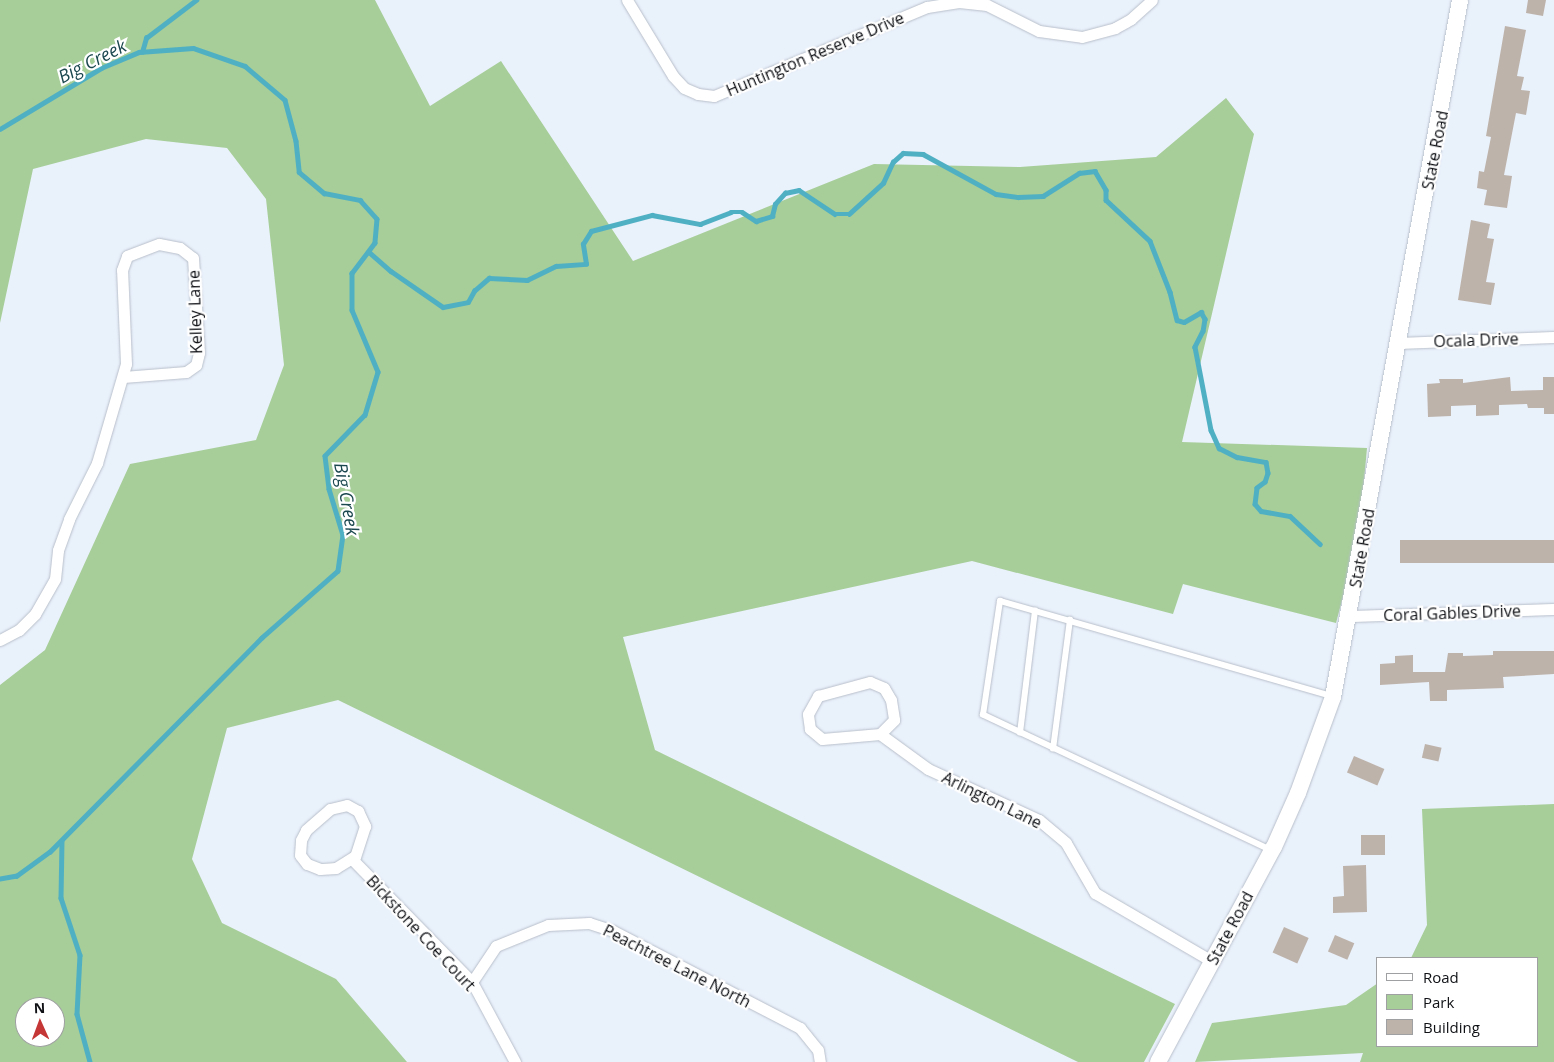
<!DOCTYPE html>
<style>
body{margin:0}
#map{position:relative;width:1554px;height:1062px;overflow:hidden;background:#e9f1fb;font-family:"Open Sans",sans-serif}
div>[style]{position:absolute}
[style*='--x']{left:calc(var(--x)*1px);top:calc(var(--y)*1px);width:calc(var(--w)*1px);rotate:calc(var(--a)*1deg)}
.green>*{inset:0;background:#a7ce99}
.stream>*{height:4.5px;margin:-2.25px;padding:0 2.25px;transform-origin:2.25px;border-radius:2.25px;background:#50b0c3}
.building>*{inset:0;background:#beb3ab;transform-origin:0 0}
.roads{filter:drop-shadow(0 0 1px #b8bfca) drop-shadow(0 0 1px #b8bfca)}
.lane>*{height:5.5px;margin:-2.75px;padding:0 2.75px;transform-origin:2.75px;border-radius:2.75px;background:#fff}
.street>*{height:11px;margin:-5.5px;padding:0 5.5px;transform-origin:5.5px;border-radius:5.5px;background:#fff}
.secondary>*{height:16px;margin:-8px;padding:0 8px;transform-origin:8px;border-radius:8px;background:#fff}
span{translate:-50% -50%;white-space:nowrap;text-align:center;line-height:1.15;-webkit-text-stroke:4.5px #fff;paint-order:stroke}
.street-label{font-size:16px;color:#0f1115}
.water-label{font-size:18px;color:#1b474f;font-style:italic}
.legend{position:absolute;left:1376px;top:957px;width:162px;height:90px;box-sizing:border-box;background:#fff;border:1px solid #9fa0a1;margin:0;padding:6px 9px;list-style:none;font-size:15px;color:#0f1115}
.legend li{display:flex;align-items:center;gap:10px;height:25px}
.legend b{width:25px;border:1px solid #9fa0a1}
.north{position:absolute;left:15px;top:997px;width:50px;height:50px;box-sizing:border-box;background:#fff;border:1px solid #9fa0a1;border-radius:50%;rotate:358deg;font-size:14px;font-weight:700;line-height:20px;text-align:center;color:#0f1115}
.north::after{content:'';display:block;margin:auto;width:18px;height:22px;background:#c53636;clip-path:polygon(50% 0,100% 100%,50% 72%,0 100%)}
</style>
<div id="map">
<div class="green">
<div style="clip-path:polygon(evenodd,0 0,375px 0,430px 106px,501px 61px,633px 261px,874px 164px,1020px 167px,1156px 157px,1226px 98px,1254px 134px,1182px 442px,1367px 448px,1359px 537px,1336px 623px,1183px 584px,1173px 614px,972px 561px,623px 637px,655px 750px,1175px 1004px,1144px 1062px,1078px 1062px,338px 700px,227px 728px,192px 859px,222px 923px,336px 979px,407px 1062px,0 1062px,0 685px,45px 650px,130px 464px,256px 440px,284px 365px,266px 199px,227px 148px,146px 139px,33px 169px,0 323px,0 0,25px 1007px,55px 1007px,55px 1037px,25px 1037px,25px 1007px)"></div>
<div style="clip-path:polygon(1554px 804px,1554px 1062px,1360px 1062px,1363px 1053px,1195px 1062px,1212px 1023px,1346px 1005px,1378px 983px,1378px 1046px,1538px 1046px,1538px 958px,1411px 958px,1427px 925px,1422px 809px)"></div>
</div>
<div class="stream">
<div style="--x:142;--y:52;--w:15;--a:-74"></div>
<div style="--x:146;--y:38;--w:63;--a:-37.2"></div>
<div style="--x:0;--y:129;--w:118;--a:-31.1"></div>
<div style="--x:101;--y:68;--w:41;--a:-22.8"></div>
<div style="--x:139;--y:52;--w:54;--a:-4.2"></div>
<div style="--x:193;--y:48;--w:55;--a:19.1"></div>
<div style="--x:245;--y:66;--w:52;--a:40.4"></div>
<div style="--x:285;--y:100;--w:42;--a:75"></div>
<div style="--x:296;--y:141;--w:31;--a:84"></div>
<div style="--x:299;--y:172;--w:33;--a:40"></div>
<div style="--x:324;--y:193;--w:37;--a:11"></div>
<div style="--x:360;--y:200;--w:25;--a:48"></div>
<div style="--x:377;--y:219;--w:24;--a:95"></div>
<div style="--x:375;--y:243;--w:38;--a:127"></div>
<div style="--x:352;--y:273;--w:37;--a:90"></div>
<div style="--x:352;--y:310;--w:67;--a:67.2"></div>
<div style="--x:378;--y:372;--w:45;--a:106.8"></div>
<div style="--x:365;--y:415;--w:57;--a:134.3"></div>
<div style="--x:325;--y:456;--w:33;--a:83"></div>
<div style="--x:329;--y:489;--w:48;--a:73.1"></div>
<div style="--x:343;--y:535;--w:36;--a:98"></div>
<div style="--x:338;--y:571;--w:101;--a:138.6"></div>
<div style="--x:262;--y:638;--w:301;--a:134.7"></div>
<div style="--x:50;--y:852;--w:41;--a:144"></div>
<div style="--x:17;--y:876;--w:17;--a:170"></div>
<div style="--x:369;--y:252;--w:29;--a:41"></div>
<div style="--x:391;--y:271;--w:63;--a:34.7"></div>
<div style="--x:443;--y:307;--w:25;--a:-11"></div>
<div style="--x:468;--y:302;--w:13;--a:-61"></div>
<div style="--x:474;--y:291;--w:20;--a:-41"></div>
<div style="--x:489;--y:278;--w:38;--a:3"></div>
<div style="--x:527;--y:280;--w:32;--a:-26"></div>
<div style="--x:556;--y:266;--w:30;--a:-4"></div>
<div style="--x:586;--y:264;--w:20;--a:-99"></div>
<div style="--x:583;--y:244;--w:15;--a:-58"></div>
<div style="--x:591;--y:231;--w:63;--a:-14.7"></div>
<div style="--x:652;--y:215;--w:49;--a:10.6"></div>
<div style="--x:700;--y:224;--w:33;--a:-21"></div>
<div style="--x:731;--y:212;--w:11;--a:0"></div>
<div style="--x:742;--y:212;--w:17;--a:33"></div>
<div style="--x:756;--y:221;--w:17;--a:-17"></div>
<div style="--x:772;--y:216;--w:12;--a:-76"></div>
<div style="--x:775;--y:204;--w:15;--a:-48"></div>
<div style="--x:785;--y:193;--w:14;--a:-12"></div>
<div style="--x:799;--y:190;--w:43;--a:33.7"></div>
<div style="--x:835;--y:214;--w:14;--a:0"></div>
<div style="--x:849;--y:214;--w:46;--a:-42.4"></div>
<div style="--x:883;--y:183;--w:23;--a:-65"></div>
<div style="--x:893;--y:162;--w:13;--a:-42"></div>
<div style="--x:903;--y:153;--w:20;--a:3"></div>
<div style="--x:923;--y:154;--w:83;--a:28.7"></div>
<div style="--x:996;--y:194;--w:22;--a:8"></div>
<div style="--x:1018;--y:197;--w:25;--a:-2"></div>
<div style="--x:1043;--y:196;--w:43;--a:-32.6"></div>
<div style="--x:1079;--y:173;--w:16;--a:-7"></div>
<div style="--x:1095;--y:171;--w:22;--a:60"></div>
<div style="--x:1106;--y:190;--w:10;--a:90"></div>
<div style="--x:1106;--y:200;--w:60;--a:43"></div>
<div style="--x:1150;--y:241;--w:55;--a:68.6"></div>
<div style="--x:1170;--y:292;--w:29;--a:76"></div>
<div style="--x:1177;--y:320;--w:7;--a:16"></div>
<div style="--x:1184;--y:322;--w:20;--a:-30"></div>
<div style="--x:1201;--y:312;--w:8;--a:60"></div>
<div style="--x:1205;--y:319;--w:12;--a:99"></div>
<div style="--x:1203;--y:331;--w:18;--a:117"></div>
<div style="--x:1195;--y:347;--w:85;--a:79.1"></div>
<div style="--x:1211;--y:430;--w:20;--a:66"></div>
<div style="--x:1219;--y:448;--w:20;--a:27"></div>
<div style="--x:1237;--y:457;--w:29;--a:10"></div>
<div style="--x:1266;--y:462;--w:11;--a:80"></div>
<div style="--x:1268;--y:473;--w:9;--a:108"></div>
<div style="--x:1265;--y:482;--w:10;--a:143"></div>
<div style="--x:1257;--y:488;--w:16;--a:97"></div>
<div style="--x:1255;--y:504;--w:9;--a:49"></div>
<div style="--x:1261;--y:511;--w:29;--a:10"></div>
<div style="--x:1290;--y:516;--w:41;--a:43"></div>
<div style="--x:62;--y:841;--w:57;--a:91"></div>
<div style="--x:61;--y:898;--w:60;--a:71.6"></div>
<div style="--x:80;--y:955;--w:59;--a:92.9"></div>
<div style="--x:77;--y:1014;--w:50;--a:74.8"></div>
</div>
<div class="building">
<div style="clip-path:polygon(1528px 0,1546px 0,1543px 16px,1526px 13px)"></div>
<div style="clip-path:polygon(1505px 26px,1526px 30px,1517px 76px,1524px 77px,1521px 90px,1530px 91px,1526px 115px,1516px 113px,1504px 175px,1512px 176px,1507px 208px,1484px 205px,1487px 190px,1477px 188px,1479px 171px,1484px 172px,1491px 137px,1486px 136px)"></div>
<div style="clip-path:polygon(1471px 220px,1490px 224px,1487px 238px,1494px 239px,1486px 282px,1495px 283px,1491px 305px,1458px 300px)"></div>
<div style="clip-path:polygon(1510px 377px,1511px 391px,1543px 390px,1543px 377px,1554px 377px,1554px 414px,1544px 414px,1544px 408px,1528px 408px,1527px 404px,1499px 405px,1499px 415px,1476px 416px,1476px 405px,1451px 406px,1451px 416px,1428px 417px,1427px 384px,1440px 383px,1439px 379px,1463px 379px,1463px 383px)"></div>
<div style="left:1554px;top:540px;width:23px;height:154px;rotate:90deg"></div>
<div style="clip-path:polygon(1493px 651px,1554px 651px,1554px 674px,1503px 677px,1504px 688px,1447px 690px,1447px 701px,1430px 701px,1429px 682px,1380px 685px,1380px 664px,1395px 663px,1395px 656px,1413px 655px,1413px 672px,1445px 672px,1448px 653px,1463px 653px,1463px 656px,1493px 655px)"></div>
<div style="left:1425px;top:744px;width:17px;height:14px;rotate:13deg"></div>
<div style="left:1354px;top:756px;width:33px;height:18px;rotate:23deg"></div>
<div style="left:1361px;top:835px;width:24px;height:20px"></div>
<div style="clip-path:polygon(1366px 865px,1367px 912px,1333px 913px,1333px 897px,1344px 896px,1343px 866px)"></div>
<div style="left:1284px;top:927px;width:27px;height:28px;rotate:24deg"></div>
<div style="left:1335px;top:935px;width:21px;height:18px;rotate:23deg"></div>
</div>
<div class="roads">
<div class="lane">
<div style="--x:1020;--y:733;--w:123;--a:-83"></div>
<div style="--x:1053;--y:749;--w:130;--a:-82.5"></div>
<div style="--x:1270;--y:850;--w:317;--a:-154.8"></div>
<div style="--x:983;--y:715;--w:115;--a:-81.5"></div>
<div style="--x:1000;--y:601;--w:345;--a:16"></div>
</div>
<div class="street">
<div style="--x:627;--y:0;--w:89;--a:58.8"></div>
<div style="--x:673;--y:76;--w:16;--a:47"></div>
<div style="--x:684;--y:88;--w:15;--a:23"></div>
<div style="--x:698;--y:94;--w:16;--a:7"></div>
<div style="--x:714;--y:96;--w:231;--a:-22.7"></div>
<div style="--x:927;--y:7;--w:32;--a:-9"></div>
<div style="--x:959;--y:2;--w:28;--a:6"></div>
<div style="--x:987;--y:5;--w:58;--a:26.6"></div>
<div style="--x:1039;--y:31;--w:43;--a:7.9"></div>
<div style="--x:1082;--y:37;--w:34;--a:-15"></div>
<div style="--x:1115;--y:28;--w:18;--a:-29"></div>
<div style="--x:1131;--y:19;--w:28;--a:-42"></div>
<div style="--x:1397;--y:343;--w:157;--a:-2.2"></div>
<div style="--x:1351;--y:616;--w:203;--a:-2"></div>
<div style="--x:0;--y:640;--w:21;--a:-28"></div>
<div style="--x:19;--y:630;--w:23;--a:-45"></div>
<div style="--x:35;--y:614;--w:40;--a:-60.3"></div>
<div style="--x:55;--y:579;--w:29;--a:-84"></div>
<div style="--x:58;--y:550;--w:33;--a:-70"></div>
<div style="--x:69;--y:519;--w:63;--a:-63.4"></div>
<div style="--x:97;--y:463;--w:103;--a:-73.7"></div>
<div style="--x:126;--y:364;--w:94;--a:-92.4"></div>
<div style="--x:122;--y:270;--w:15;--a:-70"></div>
<div style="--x:127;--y:256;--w:34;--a:-21"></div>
<div style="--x:159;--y:244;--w:21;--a:11"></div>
<div style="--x:180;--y:248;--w:16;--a:38"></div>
<div style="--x:193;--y:258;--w:95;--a:86.4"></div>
<div style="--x:199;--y:353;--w:12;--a:104"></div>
<div style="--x:196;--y:365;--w:12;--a:145"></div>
<div style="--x:186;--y:372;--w:63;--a:175.5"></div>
<div style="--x:870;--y:682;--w:15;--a:23"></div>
<div style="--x:884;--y:688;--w:14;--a:60"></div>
<div style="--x:891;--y:700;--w:20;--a:81"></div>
<div style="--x:894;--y:720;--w:20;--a:135"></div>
<div style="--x:880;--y:734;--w:58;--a:175.1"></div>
<div style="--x:822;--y:739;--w:16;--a:-140"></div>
<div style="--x:810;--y:729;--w:15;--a:-98"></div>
<div style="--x:808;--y:714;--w:21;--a:-61"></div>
<div style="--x:818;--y:696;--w:54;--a:-15.1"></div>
<div style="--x:880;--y:734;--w:59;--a:36.1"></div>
<div style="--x:928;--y:769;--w:122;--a:24.7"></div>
<div style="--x:1039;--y:820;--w:35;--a:40"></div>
<div style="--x:1066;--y:843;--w:58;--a:59.9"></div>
<div style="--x:1095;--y:893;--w:135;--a:30.2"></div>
<div style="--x:347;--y:805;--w:13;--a:29"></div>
<div style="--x:358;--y:811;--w:17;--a:65"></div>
<div style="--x:365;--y:826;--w:32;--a:108"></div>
<div style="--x:355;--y:856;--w:22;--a:148"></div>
<div style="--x:336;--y:868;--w:16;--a:176"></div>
<div style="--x:320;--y:869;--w:14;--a:-159"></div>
<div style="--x:307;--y:864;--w:11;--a:-128"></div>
<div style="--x:300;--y:855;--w:15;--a:-86"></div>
<div style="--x:301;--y:840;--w:11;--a:-63"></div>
<div style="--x:306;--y:830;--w:32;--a:-41"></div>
<div style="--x:330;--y:809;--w:17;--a:-13"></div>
<div style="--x:352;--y:859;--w:172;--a:45.7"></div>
<div style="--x:472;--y:982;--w:91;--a:61.7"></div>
<div style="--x:472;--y:982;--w:43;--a:-56.3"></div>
<div style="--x:496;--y:946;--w:56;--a:-22"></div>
<div style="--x:548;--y:925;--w:41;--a:-2.8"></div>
<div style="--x:589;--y:923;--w:25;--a:18"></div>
<div style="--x:613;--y:931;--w:211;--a:27.4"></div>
<div style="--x:800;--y:1028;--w:28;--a:51"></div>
<div style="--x:818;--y:1050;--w:12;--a:81"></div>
</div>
<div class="secondary">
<div style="--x:1158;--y:1062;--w:244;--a:-61.7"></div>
<div style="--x:1274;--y:847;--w:59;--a:-66"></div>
<div style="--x:1298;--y:793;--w:102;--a:-70"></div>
<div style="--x:1333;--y:697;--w:708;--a:-79.67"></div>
</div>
</div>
<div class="street-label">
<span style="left:815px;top:54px;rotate:-23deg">Huntington Reserve Drive</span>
<span style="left:1435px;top:150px;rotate:-79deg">State Road</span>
<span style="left:195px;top:312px;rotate:-92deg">Kelley Lane</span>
<span style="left:1476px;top:340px;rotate:-2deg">Ocala Drive</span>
<span style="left:1362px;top:548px;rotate:-80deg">State Road</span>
<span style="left:1452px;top:613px;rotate:-2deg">Coral Gables Drive</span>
<span style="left:992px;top:800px;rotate:26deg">Arlington Lane</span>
<span style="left:1230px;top:928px;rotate:-62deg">State Road</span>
<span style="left:421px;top:933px;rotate:47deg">Bickstone Coe Court</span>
<span style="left:677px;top:966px;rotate:27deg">Peachtree Lane North</span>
</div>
<div class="water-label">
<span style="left:92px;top:61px;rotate:-27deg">Big Creek</span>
<span style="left:347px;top:499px;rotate:80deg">Big Creek</span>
</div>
<ul class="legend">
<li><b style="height:6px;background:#fff"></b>Road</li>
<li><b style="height:14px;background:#a7ce99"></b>Park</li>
<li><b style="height:14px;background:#beb3ab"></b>Building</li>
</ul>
<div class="north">N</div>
</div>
